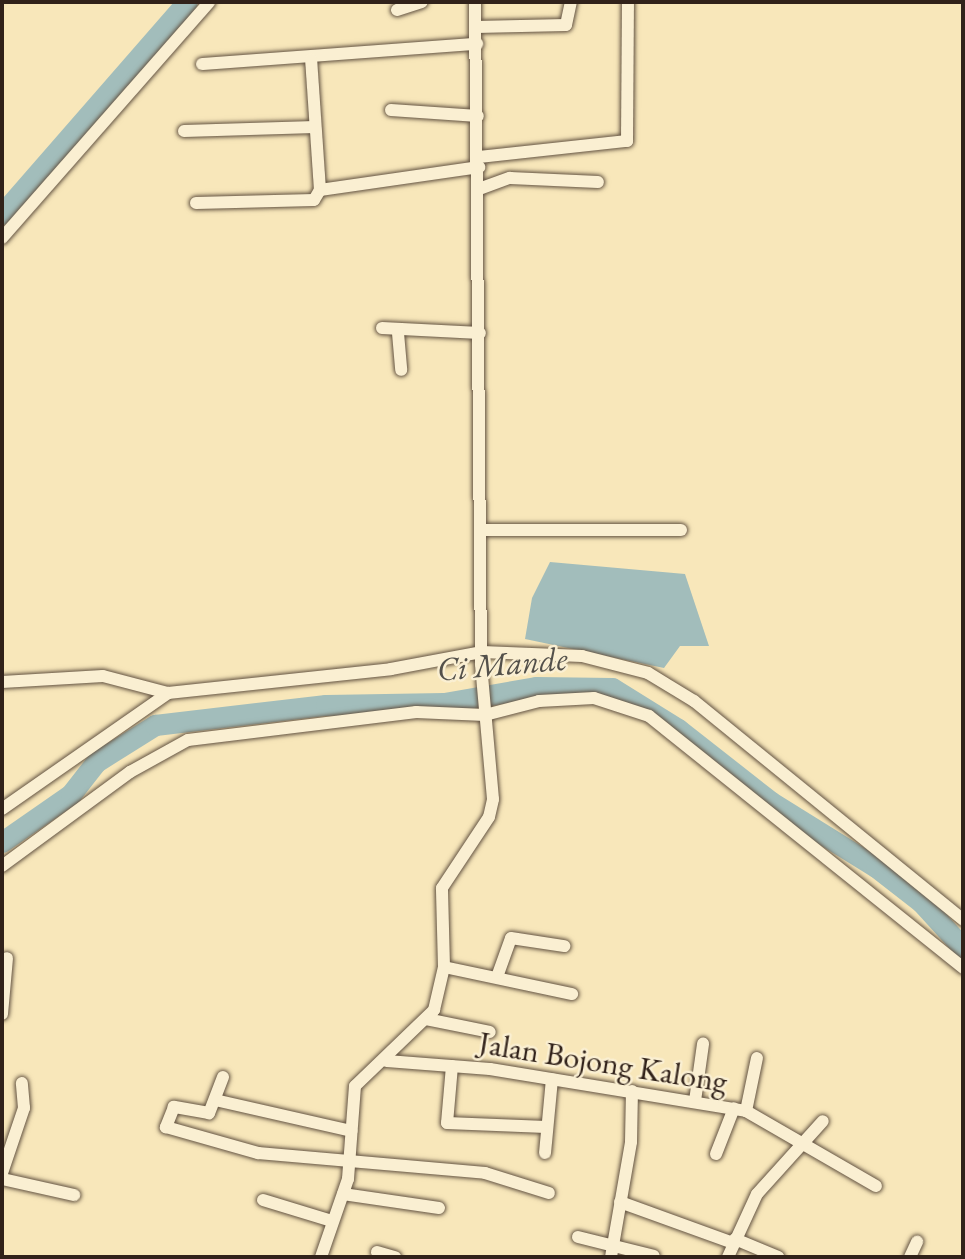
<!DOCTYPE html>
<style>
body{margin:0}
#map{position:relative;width:965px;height:1259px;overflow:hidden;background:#f8e7ba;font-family:"EB Garamond",serif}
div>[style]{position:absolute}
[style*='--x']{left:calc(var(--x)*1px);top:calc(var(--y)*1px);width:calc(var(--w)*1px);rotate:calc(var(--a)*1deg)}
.water>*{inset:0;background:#a2bdbb}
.river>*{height:21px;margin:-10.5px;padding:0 10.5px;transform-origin:10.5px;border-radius:10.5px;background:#a2bdbb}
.roads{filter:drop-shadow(0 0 2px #635342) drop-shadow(0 0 2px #635342)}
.minor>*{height:12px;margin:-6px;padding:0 6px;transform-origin:6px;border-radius:6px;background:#faefd2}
span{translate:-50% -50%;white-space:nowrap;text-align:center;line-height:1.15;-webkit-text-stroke:5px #faefd2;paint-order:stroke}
.street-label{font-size:32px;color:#31221a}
.water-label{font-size:33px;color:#53504a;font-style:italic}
.frame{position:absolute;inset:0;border:4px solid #31221a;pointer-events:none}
</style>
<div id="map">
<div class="water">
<div style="clip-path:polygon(550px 562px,685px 574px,709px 646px,680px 646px,664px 668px,525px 639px,532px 598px)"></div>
</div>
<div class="river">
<div style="--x:2;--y:214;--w:281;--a:-48.9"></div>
<div style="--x:2;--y:842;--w:84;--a:-34.8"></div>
<div style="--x:71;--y:794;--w:41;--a:-52"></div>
<div style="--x:96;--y:762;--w:70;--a:-32.1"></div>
<div style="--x:155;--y:725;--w:172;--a:-6.7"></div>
<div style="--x:326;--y:705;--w:118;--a:-1"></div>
<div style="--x:444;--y:703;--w:93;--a:-9.9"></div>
<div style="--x:536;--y:687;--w:76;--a:0.8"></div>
<div style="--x:612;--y:688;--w:78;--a:31.8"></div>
<div style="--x:678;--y:729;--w:118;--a:38.1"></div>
<div style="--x:771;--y:802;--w:123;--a:31.8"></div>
<div style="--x:876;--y:867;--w:57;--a:37.9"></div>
<div style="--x:921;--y:902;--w:62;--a:47.6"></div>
</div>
<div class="roads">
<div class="minor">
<div style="--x:397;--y:10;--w:26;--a:-18"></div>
<div style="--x:476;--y:27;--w:90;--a:-1.3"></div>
<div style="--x:566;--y:25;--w:24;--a:-78"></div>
<div style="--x:202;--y:64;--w:276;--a:-4.2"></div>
<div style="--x:391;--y:110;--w:87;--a:3.9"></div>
<div style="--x:184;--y:131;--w:131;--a:-1.7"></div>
<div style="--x:479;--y:157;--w:149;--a:-6.2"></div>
<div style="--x:627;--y:141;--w:139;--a:-89.6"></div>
<div style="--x:479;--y:189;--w:33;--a:-20"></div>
<div style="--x:510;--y:178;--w:88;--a:2.6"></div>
<div style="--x:320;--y:190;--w:161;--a:-8.2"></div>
<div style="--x:196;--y:203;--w:118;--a:-1.5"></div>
<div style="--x:314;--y:200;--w:12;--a:-59"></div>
<div style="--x:320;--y:190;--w:131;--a:-93.9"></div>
<div style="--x:2;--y:238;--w:314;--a:-48.7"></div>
<div style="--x:382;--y:328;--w:98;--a:2.9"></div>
<div style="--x:398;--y:333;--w:37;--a:85"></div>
<div style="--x:484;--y:530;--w:197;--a:0"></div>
<div style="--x:2;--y:682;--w:101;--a:-3.4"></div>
<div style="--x:103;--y:676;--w:67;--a:14.7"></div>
<div style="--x:2;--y:809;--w:203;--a:-34.9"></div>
<div style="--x:168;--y:693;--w:224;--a:-6.1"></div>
<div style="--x:391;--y:669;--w:93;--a:-10.6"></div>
<div style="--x:482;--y:652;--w:100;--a:2.3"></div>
<div style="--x:582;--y:656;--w:68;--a:14.4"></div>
<div style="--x:648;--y:673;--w:54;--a:31.3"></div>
<div style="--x:694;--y:701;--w:347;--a:39.1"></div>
<div style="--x:2;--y:866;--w:159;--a:-36.3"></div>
<div style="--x:130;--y:772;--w:66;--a:-28.9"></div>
<div style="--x:188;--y:740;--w:230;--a:-7"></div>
<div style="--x:416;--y:712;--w:69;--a:2.5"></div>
<div style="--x:485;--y:715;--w:56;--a:-14.5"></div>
<div style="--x:539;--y:701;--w:55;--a:-3.1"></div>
<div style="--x:594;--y:698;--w:58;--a:18.1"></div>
<div style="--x:649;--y:716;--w:403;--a:38.7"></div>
<div style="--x:444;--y:967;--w:131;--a:11.9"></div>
<div style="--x:497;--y:977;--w:41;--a:-70.3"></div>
<div style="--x:511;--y:938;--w:54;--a:8.6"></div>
<div style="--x:2;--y:1014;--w:56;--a:-84.9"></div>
<div style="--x:426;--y:1019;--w:65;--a:11.5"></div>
<div style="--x:387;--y:1061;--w:103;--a:4.4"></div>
<div style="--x:490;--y:1069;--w:259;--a:9.3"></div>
<div style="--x:746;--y:1111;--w:150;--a:30"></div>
<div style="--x:452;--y:1066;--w:57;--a:95"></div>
<div style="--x:447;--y:1123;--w:99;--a:2.3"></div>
<div style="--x:223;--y:1077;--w:39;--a:111"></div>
<div style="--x:209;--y:1113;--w:36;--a:-170"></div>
<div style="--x:174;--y:1107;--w:22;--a:112"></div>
<div style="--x:166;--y:1127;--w:96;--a:15.8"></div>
<div style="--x:258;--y:1153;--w:228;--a:5"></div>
<div style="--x:485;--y:1173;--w:67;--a:17.4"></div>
<div style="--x:215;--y:1100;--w:140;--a:12.8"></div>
<div style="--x:695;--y:1101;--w:58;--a:-82"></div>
<div style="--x:746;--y:1111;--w:54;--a:-78.3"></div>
<div style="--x:545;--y:1153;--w:74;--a:-84.6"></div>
<div style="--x:716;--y:1154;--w:49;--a:-68.6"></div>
<div style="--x:2;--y:1173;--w:69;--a:-71.3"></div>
<div style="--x:24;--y:1108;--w:25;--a:-95"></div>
<div style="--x:2;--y:1179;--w:74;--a:12.5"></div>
<div style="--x:343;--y:1194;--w:97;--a:8.3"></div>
<div style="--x:263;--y:1200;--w:72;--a:16.9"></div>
<div style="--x:620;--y:1202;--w:120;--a:19.9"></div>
<div style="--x:578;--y:1237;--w:78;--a:14"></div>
<div style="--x:735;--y:1239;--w:47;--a:22.7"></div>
<div style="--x:377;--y:1252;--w:19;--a:16"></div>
<div style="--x:321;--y:1257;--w:83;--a:-70.9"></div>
<div style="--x:348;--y:1179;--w:93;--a:-85.7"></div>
<div style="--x:355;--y:1086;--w:110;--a:-43.9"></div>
<div style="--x:434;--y:1010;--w:44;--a:-76.9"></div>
<div style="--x:444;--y:967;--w:79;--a:-91.5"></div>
<div style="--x:442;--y:888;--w:85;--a:-56.5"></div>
<div style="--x:489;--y:817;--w:18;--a:-77"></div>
<div style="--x:493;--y:799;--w:136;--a:-95.1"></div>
<div style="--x:481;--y:664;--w:662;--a:-90.52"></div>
<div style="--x:611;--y:1257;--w:117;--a:-80.1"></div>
<div style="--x:631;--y:1142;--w:51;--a:-88.9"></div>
<div style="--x:728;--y:1257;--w:69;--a:-65.3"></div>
<div style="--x:757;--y:1194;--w:98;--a:-47.9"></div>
<div style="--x:910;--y:1257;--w:17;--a:-65"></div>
</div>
</div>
<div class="street-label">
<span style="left:603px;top:1062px;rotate:9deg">Jalan Bojong Kalong</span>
</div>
<div class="water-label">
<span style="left:502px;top:664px;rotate:-5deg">Ci Mande</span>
</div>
<div class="frame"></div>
</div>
